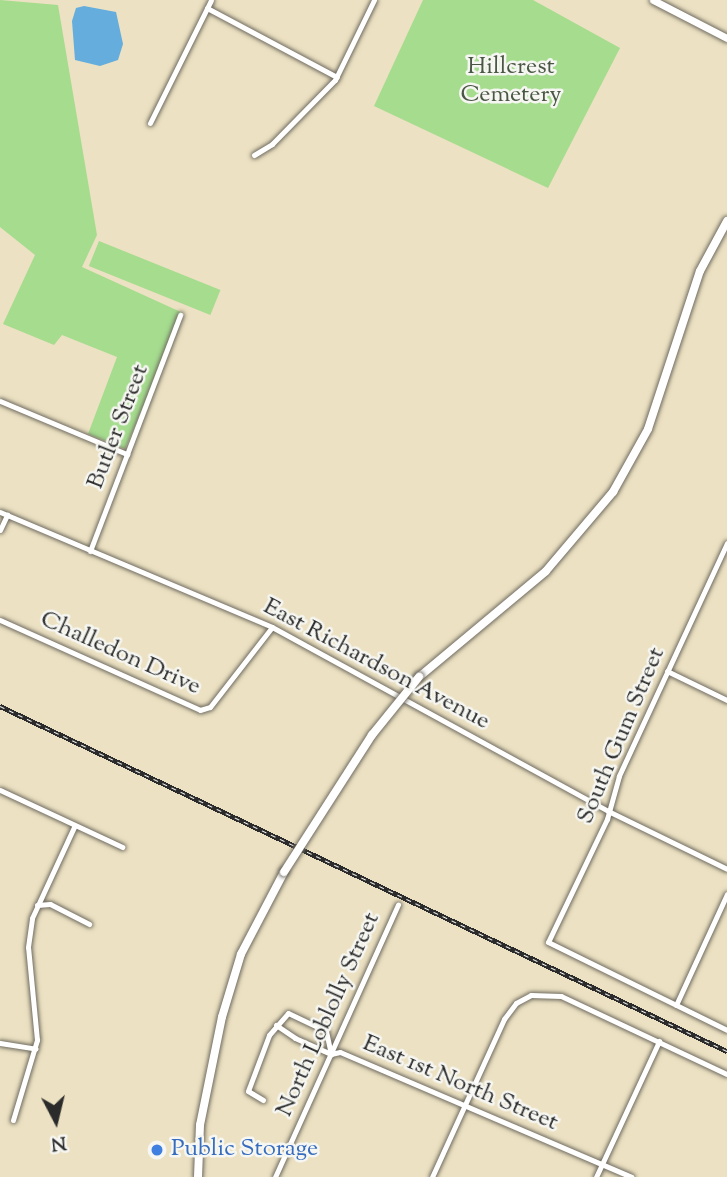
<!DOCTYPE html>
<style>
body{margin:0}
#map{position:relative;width:727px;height:1177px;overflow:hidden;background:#ece1c2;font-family:"Sorts Mill Goudy",serif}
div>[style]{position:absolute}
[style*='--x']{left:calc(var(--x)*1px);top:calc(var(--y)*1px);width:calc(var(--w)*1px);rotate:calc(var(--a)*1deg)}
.green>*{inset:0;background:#a5dc8e;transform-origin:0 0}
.water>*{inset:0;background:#64addc}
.roads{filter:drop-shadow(0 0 2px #6f6b60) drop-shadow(0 0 2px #6f6b60)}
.street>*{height:5px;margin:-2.5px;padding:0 2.5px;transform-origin:2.5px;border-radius:2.5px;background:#fff}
.secondary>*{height:7px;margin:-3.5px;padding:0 3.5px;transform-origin:3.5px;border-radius:3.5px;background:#fff}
.primary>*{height:8px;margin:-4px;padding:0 4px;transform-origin:4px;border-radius:4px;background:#fff}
.rail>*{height:4.5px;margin-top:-2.25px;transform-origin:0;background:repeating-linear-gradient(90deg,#f6f6f2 0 5px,#2b2b2b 0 10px);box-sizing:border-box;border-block:2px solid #2b2b2b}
.bridges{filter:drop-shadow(0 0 2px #6f6b60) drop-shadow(0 0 2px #6f6b60)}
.primary-bridge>*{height:8px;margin:-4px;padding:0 4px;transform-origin:4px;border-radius:4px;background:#fff}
.dots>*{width:19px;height:19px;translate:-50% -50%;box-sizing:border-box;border:4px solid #f6f6f2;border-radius:50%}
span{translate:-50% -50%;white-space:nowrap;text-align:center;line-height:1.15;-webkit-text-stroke:5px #f6f6f2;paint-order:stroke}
.park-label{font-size:24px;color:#4a5744}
.street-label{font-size:24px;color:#2b2b2b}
.shop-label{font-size:24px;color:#366cbe}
.left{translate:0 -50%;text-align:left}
.north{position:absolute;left:21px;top:1086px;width:70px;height:70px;-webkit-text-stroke:5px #f6f6f2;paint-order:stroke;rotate:173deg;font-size:19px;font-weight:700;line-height:28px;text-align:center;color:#2b2b2b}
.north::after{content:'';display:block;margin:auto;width:24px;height:32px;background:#2b2b2b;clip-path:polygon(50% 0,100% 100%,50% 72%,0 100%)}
</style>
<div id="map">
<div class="green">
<div style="clip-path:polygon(0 0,58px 5px,97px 235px,82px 267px,183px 313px,125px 449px,88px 434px,117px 357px,62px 335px,54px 345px,3px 324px,35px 255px,0 227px)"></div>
<div style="clip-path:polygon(423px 0,533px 0,620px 48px,548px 188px,374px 106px)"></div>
<div style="left:99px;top:241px;width:131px;height:27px;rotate:22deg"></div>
</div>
<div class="water">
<div style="clip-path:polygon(84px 6px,116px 12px,123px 44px,118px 60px,100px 66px,75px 60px,72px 21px,76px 8px)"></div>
</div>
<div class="roads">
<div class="street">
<div style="--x:207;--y:8;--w:147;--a:28"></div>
<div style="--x:150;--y:123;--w:137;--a:-63.6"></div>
<div style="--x:254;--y:155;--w:21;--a:-31"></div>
<div style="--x:272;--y:144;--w:90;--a:-45.5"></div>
<div style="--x:335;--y:80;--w:89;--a:-64"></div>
<div style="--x:0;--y:401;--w:138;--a:22.7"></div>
<div style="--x:0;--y:512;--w:295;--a:22.9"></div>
<div style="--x:272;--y:627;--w:383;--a:28.7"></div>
<div style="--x:608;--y:811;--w:132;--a:26"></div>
<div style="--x:0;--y:530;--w:17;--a:-65"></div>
<div style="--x:727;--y:543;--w:257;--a:114.9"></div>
<div style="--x:619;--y:776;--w:45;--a:105.6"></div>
<div style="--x:607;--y:819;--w:136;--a:115.6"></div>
<div style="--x:548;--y:942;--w:199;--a:26.2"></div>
<div style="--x:90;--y:551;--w:253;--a:-69.1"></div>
<div style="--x:0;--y:620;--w:219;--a:24.2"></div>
<div style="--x:200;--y:710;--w:10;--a:-17"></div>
<div style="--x:210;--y:707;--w:101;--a:-52.2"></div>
<div style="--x:667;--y:671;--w:67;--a:25.8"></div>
<div style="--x:0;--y:790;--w:135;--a:25"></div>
<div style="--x:37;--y:905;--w:13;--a:-4"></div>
<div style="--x:50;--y:904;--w:44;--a:27.1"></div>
<div style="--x:676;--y:1005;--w:122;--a:-65.3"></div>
<div style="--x:276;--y:1025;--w:23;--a:34"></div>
<div style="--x:295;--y:1038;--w:39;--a:24"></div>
<div style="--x:331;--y:1054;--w:9;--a:-13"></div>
<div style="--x:340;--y:1052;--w:317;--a:23.2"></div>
<div style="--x:0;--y:1043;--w:36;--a:9"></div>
<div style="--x:263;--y:1100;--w:17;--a:-149"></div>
<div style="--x:248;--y:1091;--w:60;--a:-69.4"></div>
<div style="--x:269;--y:1035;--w:29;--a:-49"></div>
<div style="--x:288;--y:1013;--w:42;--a:25.3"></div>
<div style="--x:326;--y:1031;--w:24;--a:78"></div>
<div style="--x:13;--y:1120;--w:84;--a:-73.3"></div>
<div style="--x:37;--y:1040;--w:93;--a:-95.5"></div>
<div style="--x:28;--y:947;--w:29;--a:-82"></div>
<div style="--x:32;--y:918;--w:102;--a:-65.2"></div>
<div style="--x:275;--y:1177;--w:299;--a:-65.7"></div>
<div style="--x:432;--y:1177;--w:174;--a:-65.5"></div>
<div style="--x:504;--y:1019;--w:20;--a:-53"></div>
<div style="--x:516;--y:1003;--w:17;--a:-28"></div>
<div style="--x:531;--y:995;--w:30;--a:2"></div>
<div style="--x:561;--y:996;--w:183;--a:25.2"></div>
<div style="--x:596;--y:1177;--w:150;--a:-65.1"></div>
</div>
<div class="secondary">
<div style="--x:653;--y:0;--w:83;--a:27.2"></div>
</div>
<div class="primary">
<div style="--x:419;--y:677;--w:165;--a:-39.8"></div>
<div style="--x:546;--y:571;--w:104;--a:-49.7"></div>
<div style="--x:613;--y:492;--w:72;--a:-60.9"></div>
<div style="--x:648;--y:429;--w:166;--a:-71.8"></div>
<div style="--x:700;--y:271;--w:57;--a:-61.6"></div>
<div style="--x:198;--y:1177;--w:52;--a:-87.8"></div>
<div style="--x:200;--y:1125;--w:110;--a:-78.5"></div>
<div style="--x:222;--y:1017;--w:66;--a:-73.2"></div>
<div style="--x:241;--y:954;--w:93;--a:-62.3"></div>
</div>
</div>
<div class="rail">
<div style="--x:0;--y:706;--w:805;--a:25.39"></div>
</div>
<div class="bridges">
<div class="primary-bridge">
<div style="--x:284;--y:872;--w:163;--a:-57.3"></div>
<div style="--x:372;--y:735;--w:75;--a:-51"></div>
</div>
</div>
<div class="dots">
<div style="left:157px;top:1150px;background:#3f7fe0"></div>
</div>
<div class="park-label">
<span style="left:511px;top:82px">Hillcrest<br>Cemetery</span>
</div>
<div class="street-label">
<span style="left:119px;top:427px;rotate:-69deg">Butler Street</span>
<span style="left:120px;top:654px;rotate:24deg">Challedon Drive</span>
<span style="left:376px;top:665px;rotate:28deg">East Richardson Avenue</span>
<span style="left:622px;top:736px;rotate:-67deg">South Gum Street</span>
<span style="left:329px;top:1015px;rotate:-66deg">North Loblolly Street</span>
<span style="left:460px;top:1084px;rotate:23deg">East 1st North Street</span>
</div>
<div class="shop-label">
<span class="left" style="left:171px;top:1150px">Public Storage</span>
</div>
<div class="north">N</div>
</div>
